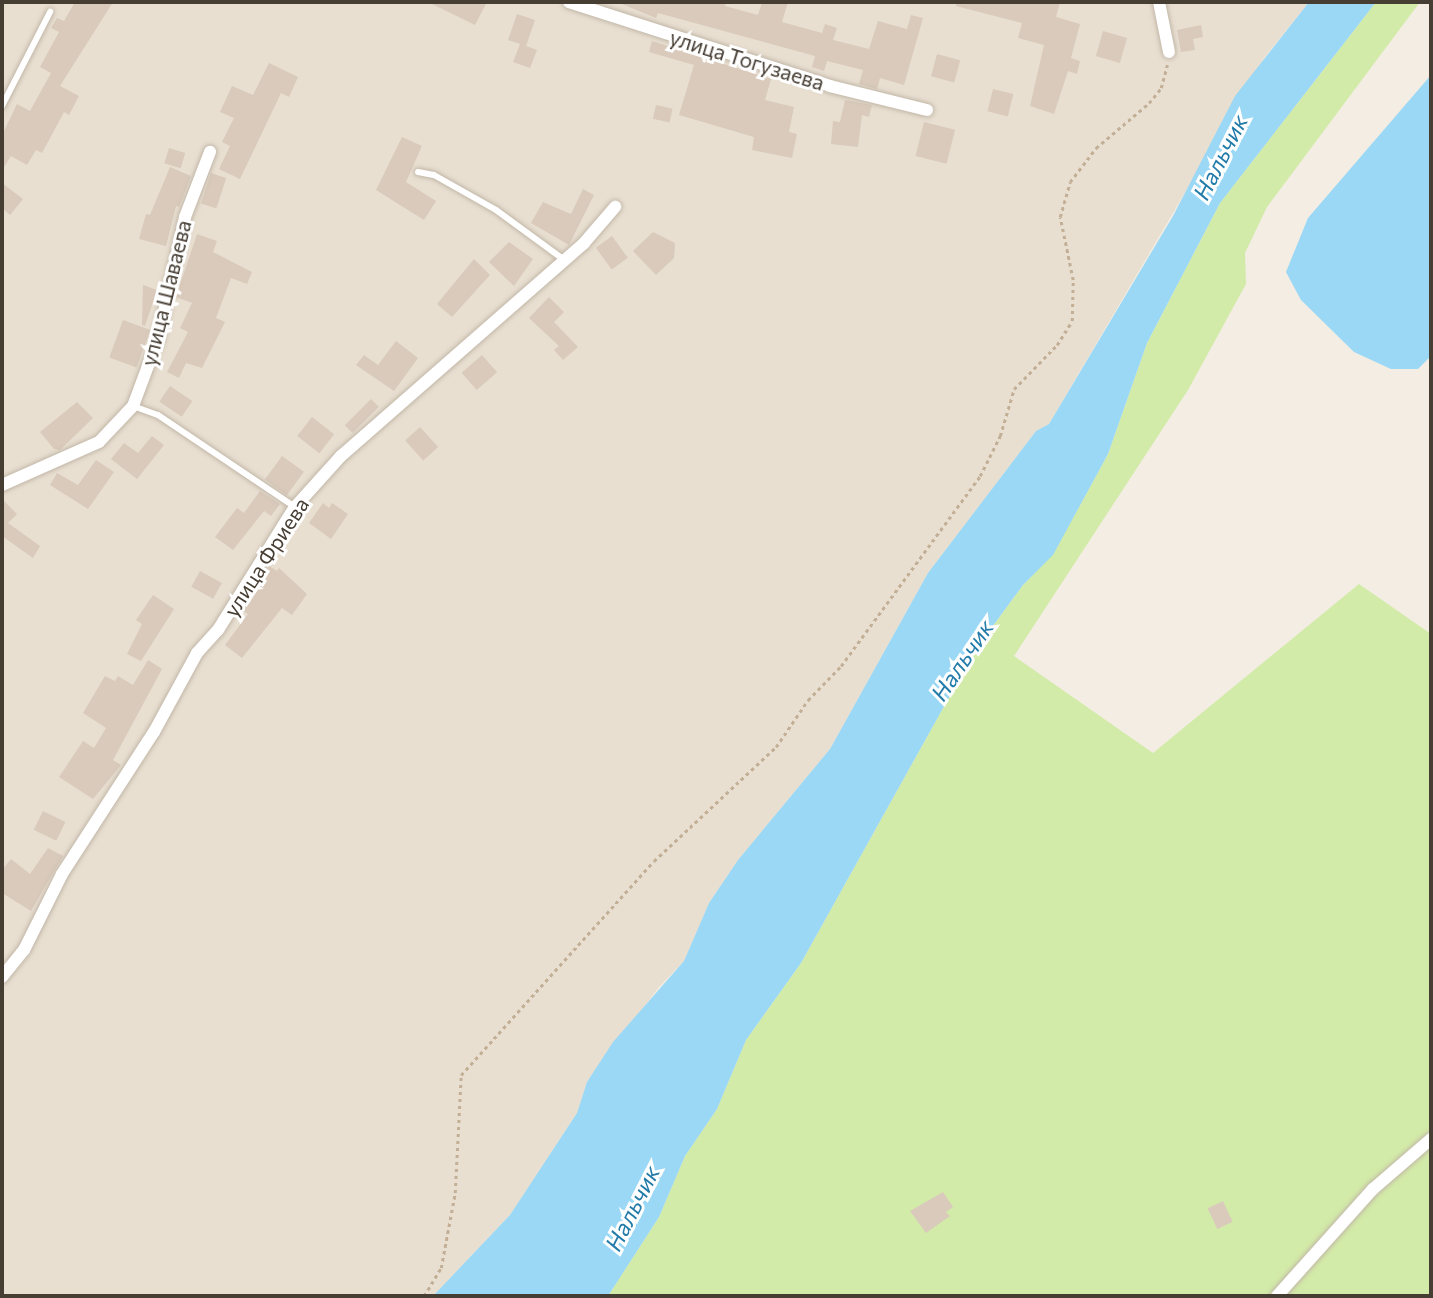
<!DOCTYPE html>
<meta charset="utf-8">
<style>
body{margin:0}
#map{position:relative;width:1433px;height:1298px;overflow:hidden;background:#f3ede3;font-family:Commissioner,sans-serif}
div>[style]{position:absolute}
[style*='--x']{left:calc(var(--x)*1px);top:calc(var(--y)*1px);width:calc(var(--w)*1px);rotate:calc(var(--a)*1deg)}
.residential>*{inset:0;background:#e8dfd1}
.green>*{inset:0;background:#d3eba8}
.water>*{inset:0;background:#9ad8f6}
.building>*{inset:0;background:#d9cabb;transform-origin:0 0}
.path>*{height:2.5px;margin-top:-1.25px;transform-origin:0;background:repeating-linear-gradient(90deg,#c2af95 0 3.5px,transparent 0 7px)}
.roads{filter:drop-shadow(0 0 2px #c2b7a8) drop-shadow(0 0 2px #c2b7a8)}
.lane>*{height:6px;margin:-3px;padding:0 3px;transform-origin:3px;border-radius:3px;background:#fff}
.street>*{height:12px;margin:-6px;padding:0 6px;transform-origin:6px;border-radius:6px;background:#fff}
span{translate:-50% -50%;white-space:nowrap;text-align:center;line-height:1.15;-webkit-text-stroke:6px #fff;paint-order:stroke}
.street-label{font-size:21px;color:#463d33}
.water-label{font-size:23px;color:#227ba9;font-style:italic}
.frame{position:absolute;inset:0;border:4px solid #463d33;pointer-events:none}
</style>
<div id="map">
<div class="residential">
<div style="clip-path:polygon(2px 2px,1309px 2px,1264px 58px,1049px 424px,1036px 431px,928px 573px,830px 749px,738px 860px,709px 903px,684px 961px,659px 987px,587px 1082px,577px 1113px,510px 1215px,433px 1296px,2px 1296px)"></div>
</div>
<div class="green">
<div style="clip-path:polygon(1376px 2px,1420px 2px,1267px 207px,1245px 253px,1246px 284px,1188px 390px,1014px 656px,1153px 753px,1359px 584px,1431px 634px,1431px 1296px,608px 1296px,659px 1217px,685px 1156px,717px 1109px,746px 1040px,801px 963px,976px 649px,1023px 585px,1053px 554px,1108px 454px,1147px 343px,1220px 203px)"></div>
</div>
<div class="water">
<div style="clip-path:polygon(1309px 2px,1376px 2px,1220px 203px,1147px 343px,1108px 454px,1053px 555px,1023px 585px,976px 649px,801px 963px,746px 1040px,717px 1109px,685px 1156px,659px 1217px,608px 1296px,433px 1296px,510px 1215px,577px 1113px,587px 1082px,613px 1042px,684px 961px,709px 903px,738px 860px,830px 749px,928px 573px,1036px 431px,1049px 424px,1173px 216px,1235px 96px)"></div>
<div style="clip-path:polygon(1431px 75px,1431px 356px,1418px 369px,1391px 369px,1354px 352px,1301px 300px,1286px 272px,1308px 218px)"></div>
</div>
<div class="building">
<div style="clip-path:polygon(75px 2px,113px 2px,60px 86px,79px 96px,69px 115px,64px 112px,42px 153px,36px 150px,27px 165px,11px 156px,2px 170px,2px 135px,17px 104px,30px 111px,51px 73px,40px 67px,59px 32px,51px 28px,57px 18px,64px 21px)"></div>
<div style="clip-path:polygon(428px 2px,487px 2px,475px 25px)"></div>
<div style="clip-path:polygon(617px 2px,726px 2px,725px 6px,758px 15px,762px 2px,788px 2px,782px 22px,822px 33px,825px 24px,837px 28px,833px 40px,869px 49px,878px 21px,907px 29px,911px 15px,923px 18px,904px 85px,880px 78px,877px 89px,859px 84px,863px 70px,827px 61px,824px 71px,812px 67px,815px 56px,658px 13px,656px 18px)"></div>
<div style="clip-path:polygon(957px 2px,1060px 2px,1056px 17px,1080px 24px,1071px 58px,1080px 61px,1077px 74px,1068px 71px,1054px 114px,1030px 106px,1044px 45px,1018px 38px,1022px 23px,956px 6px)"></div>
<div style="clip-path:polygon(517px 14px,535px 20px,526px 46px,521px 44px,537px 50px,530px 68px,513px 62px,520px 44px,508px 40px)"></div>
<div style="clip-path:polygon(1201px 25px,1203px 37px,1193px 39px,1195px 50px,1181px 52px,1177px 30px)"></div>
<div style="left:1103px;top:31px;width:25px;height:26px;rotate:16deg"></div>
<div style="clip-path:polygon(652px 41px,771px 79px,765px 100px,794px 107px,789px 132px,797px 134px,792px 158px,752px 150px,754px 137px,679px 115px,694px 65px,649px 52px)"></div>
<div style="left:937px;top:54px;width:24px;height:23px;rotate:15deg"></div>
<div style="clip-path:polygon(269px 63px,298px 77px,289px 97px,281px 93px,240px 179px,219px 169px,230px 146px,222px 142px,234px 118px,220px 112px,232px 86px,253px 95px)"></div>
<div style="left:993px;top:89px;width:21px;height:23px;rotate:14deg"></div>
<div style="clip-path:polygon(845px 100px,872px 105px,869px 117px,862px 115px,858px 147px,831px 144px,833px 121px,840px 122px)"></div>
<div style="left:656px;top:105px;width:17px;height:14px;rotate:13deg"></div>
<div style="left:924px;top:122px;width:32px;height:35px;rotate:14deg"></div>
<div style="clip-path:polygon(402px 137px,422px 146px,406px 182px,436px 201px,424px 220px,376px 190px)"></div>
<div style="left:169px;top:148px;width:17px;height:16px;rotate:17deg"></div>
<div style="clip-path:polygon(170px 167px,191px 176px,179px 207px,176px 206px,166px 246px,139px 239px,146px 214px,150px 215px)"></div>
<div style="left:211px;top:173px;width:16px;height:32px;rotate:18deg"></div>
<div style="clip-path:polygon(2px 183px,23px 199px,10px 215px,2px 208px)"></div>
<div style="clip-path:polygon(583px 189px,594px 195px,569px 245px,531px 223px,543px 202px,571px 214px)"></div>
<div style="clip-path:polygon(653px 232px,675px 243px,674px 258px,656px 275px,633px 251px)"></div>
<div style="clip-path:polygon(197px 234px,217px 241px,213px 252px,252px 272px,247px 284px,231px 278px,216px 318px,225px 322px,202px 368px,186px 363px,179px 378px,167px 372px,188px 332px,180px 328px,192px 303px,176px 297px)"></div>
<div style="left:612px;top:236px;width:27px;height:20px;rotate:54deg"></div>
<div style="clip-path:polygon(509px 242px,533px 259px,514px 286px,489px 262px)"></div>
<div style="clip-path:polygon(474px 259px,490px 275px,452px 317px,437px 304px)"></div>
<div style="clip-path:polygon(143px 285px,157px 290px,145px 326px,142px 325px)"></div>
<div style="clip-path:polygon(549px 297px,564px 312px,554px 322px,578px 347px,563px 360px,554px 350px,559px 346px,529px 318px)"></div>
<div style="left:123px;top:320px;width:29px;height:40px;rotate:20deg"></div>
<div style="clip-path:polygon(396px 341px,418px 358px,394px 391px,356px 365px,364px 355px,378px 365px)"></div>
<div style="left:482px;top:355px;width:23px;height:27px;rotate:49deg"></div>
<div style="left:170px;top:386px;width:27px;height:19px;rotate:34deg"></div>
<div style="left:371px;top:399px;width:11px;height:37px;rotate:45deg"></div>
<div style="clip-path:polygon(77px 402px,93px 418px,60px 450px,54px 449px,40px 432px)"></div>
<div style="left:312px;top:417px;width:28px;height:24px;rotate:38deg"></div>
<div style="left:420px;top:427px;width:27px;height:20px;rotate:48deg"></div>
<div style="clip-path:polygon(152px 436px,164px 445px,137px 479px,111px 459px,124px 443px,138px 453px)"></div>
<div style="left:282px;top:456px;width:27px;height:29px;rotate:36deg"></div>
<div style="clip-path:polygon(96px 460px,114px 472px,88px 509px,50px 485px,57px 473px,78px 485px)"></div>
<div style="clip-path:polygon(260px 491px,280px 504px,271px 516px,264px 511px,233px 550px,215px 537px,237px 508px,244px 513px)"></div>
<div style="clip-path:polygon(2px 499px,17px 514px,8px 523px,40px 546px,33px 558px,2px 536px)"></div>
<div style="clip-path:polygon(323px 503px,329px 508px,332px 503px,348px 514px,331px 539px,309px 523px)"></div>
<div style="clip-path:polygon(269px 566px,277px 571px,279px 568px,307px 594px,292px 615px,282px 608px,242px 658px,225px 645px,248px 614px,241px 610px)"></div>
<div style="left:200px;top:571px;width:25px;height:18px;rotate:29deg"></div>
<div style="clip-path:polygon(153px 595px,174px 609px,141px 661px,127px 654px,142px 624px,136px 620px)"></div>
<div style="clip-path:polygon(148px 660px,162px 669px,113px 760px,121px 765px,93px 799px,59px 777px,83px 741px,94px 748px,106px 728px,83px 713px,105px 676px,115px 681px,118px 676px,133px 685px)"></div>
<div style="left:43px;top:811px;width:25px;height:21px;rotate:26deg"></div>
<div style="clip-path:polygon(48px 848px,63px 856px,31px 911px,2px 893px,2px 870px,11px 859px,30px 874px)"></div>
<div style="clip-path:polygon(943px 1192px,953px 1207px,946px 1212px,950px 1216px,926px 1233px,910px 1211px)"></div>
<div style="left:1223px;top:1201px;width:23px;height:17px;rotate:65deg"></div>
</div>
<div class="path">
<div style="--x:424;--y:1296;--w:33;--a:-59"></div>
<div style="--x:441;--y:1268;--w:76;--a:-79.4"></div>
<div style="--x:455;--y:1193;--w:118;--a:-87.1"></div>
<div style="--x:461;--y:1075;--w:288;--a:-48"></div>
<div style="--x:654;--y:861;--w:167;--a:-43.1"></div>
<div style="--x:776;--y:747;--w:57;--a:-55.8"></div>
<div style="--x:808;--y:700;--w:47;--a:-45.9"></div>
<div style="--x:841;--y:666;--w:235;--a:-53.8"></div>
<div style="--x:980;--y:476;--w:45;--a:-63.4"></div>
<div style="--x:1000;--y:436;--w:49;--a:-73.4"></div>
<div style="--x:1014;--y:389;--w:62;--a:-45.7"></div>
<div style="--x:1057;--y:345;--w:28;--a:-58"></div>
<div style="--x:1072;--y:321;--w:41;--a:-88.6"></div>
<div style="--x:1073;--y:280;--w:64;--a:-101.7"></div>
<div style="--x:1060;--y:217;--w:36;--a:-74"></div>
<div style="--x:1070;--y:182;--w:43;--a:-52.6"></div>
<div style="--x:1096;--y:148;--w:70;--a:-40.3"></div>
<div style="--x:1149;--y:103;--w:19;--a:-51"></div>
<div style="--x:1161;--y:88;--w:24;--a:-75"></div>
</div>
<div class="roads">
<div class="lane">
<div style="--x:2;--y:106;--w:106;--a:-62.9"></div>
<div style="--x:418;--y:172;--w:16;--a:11"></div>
<div style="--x:434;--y:175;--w:71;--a:29.4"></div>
<div style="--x:496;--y:210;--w:83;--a:36.2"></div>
<div style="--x:133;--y:406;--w:27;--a:20"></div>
<div style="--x:158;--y:415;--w:165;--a:33.9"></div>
</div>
<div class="street">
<div style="--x:569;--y:2;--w:274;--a:17.8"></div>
<div style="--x:830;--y:86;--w:100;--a:13.9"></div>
<div style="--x:1159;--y:2;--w:51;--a:78.7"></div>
<div style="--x:2;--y:485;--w:106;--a:-23.9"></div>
<div style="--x:99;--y:442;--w:50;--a:-46.6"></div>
<div style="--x:133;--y:406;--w:72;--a:-69.5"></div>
<div style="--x:158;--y:339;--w:125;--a:-77.5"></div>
<div style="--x:185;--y:217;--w:70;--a:-69"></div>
<div style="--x:2;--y:977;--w:35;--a:-51"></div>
<div style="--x:24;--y:950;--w:85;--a:-63.4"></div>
<div style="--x:62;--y:874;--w:169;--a:-57.1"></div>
<div style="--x:154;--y:732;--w:90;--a:-61.4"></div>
<div style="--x:197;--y:653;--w:31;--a:-48"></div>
<div style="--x:218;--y:630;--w:145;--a:-58"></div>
<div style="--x:295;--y:507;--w:69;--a:-48"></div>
<div style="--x:341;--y:456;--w:323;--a:-41.2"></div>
<div style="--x:584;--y:243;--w:48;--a:-49.3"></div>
<div style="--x:1277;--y:1296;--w:144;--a:-48.1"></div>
<div style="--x:1373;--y:1189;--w:77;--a:-40.8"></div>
</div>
</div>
<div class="street-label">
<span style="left:747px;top:60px;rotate:17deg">улица Тогузаева</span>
<span style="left:166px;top:293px;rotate:-76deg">улица Шаваева</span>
<span style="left:266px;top:557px;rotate:-57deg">улица Фриева</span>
</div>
<div class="water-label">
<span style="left:1220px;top:157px;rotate:-63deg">Нальчик</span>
<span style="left:962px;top:660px;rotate:-56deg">Нальчик</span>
<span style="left:632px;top:1208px;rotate:-63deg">Нальчик</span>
</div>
<div class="frame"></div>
</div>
